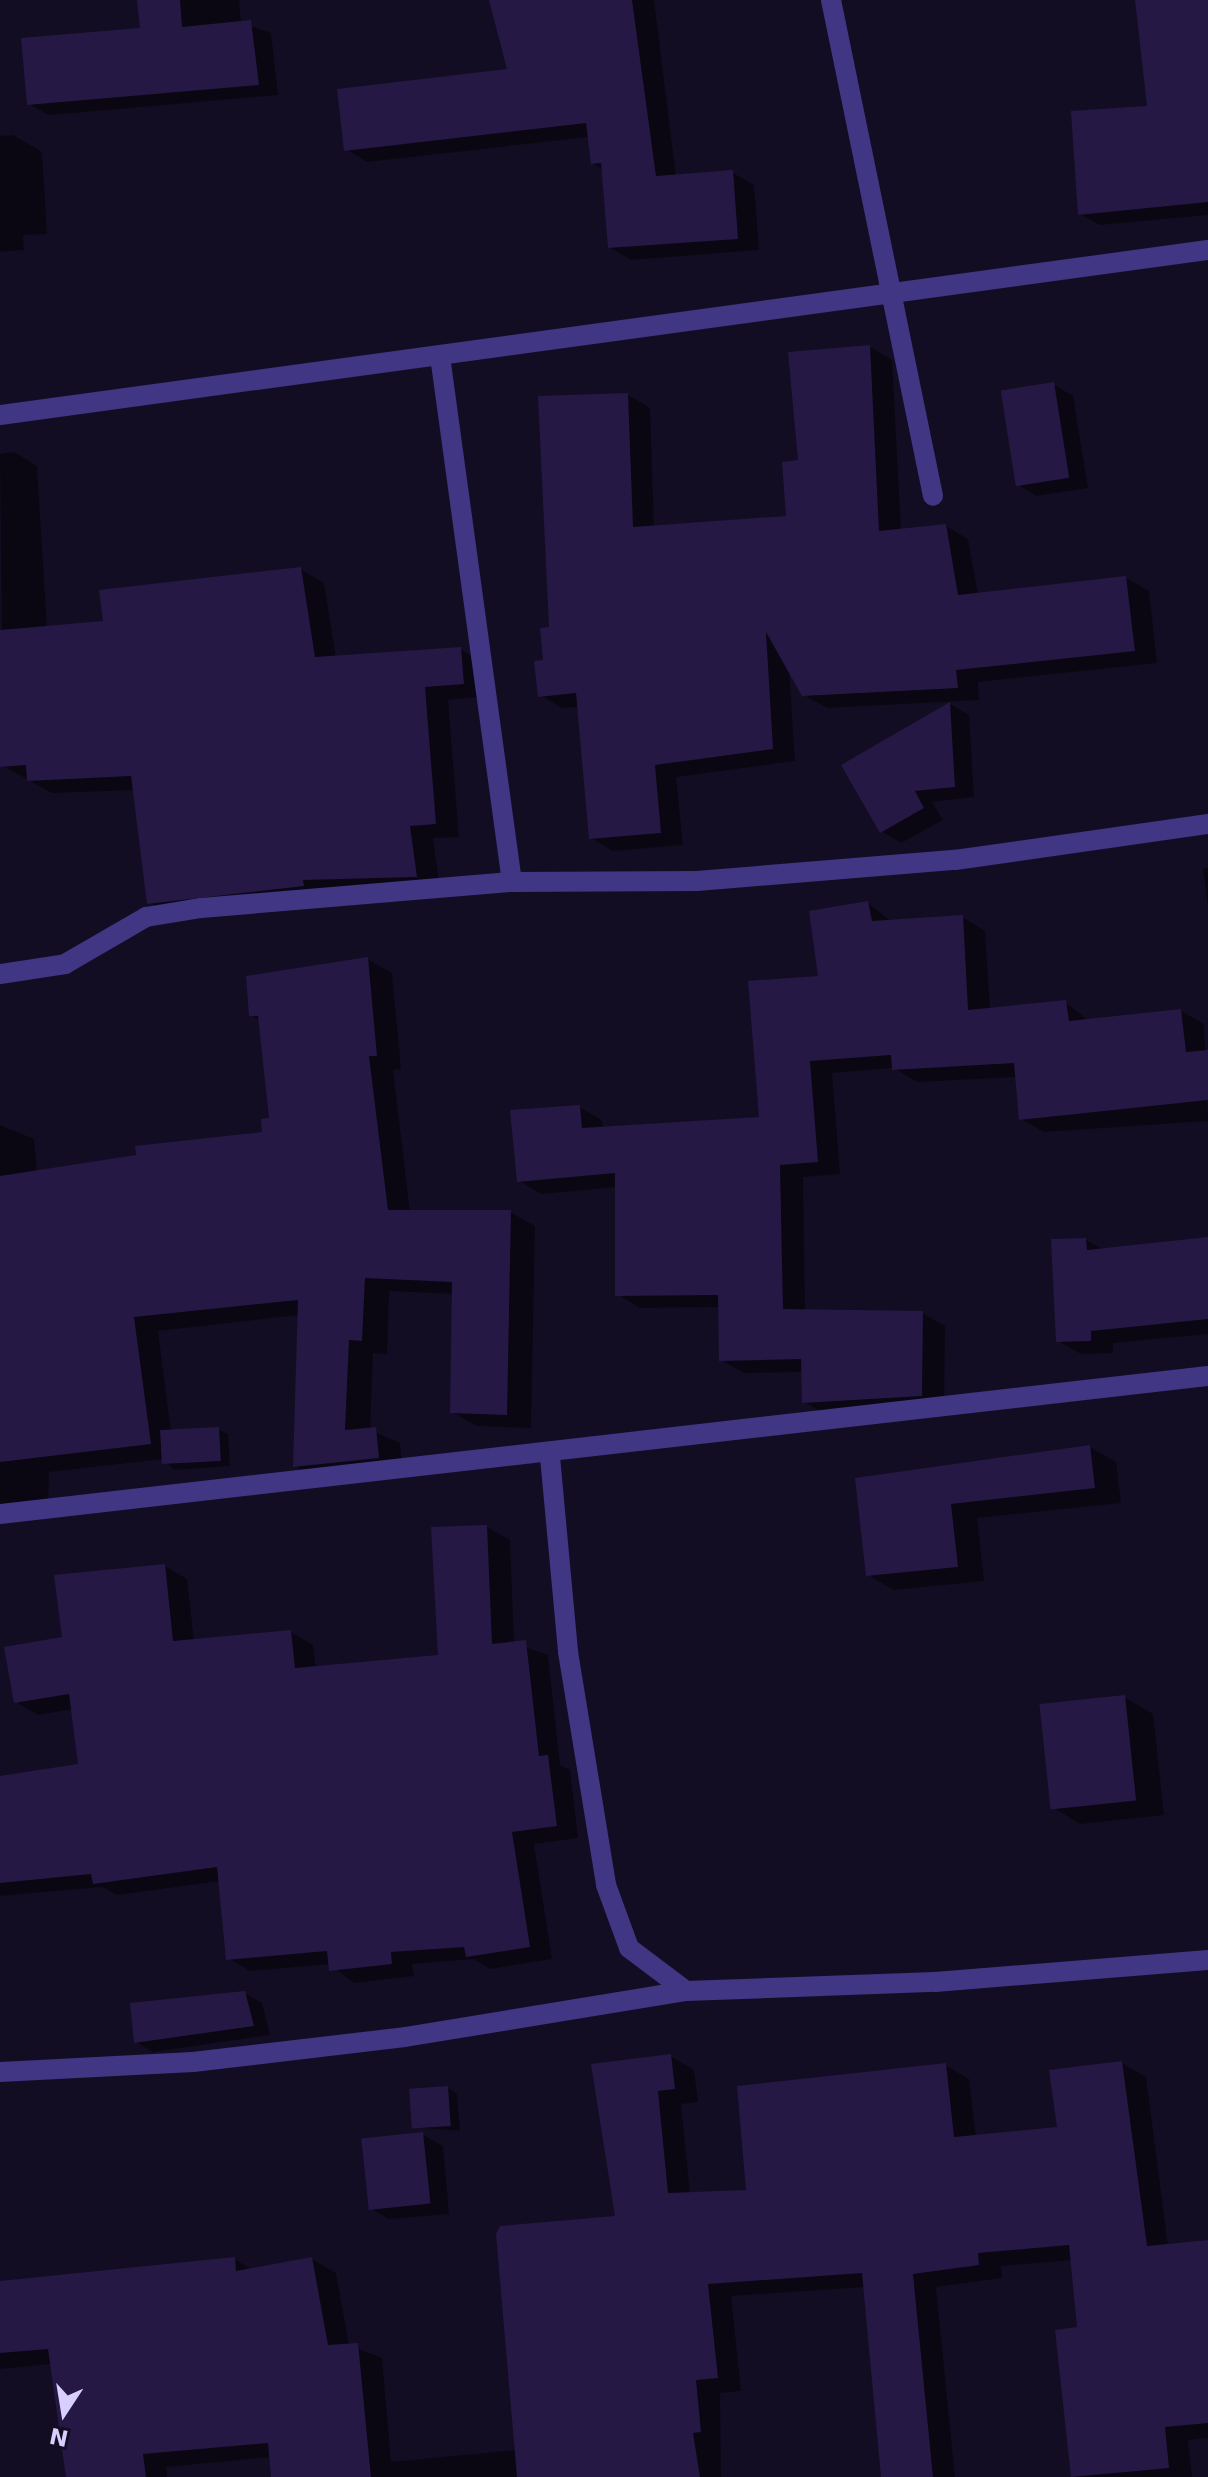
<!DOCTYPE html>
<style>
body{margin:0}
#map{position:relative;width:1208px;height:2477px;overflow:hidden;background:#130d23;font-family:"DejaVu Sans",sans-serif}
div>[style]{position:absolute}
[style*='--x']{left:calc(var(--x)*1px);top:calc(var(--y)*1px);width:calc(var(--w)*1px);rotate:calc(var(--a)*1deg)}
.shadow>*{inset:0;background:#0007}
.building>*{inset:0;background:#251845;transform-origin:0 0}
.street>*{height:20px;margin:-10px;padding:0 10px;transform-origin:10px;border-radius:10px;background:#403684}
span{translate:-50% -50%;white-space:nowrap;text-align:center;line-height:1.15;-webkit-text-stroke:6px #130d23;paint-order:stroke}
.north{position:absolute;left:24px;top:2373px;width:80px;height:80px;-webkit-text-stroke:6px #130d23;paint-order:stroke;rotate:192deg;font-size:22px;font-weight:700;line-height:32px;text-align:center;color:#d8cfff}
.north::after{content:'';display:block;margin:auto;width:28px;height:36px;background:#d8cfff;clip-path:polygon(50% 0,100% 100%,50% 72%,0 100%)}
</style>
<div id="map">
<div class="shadow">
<div style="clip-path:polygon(139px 0,239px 0,241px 23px,271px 33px,278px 95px,49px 115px,29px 104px,142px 29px)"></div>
<div style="clip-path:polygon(491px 0,654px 0,676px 177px,733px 173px,754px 185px,759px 250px,631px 260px,609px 247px,603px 170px,592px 163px,589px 137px,367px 162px,346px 149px,510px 71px)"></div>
<div style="clip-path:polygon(1137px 0,1208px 0,1208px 215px,1100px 225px,1080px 214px,1150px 108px)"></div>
<div style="clip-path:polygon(13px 135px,42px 152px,47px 234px,23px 235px,24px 250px,0 252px,0 136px)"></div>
<div style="clip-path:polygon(870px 347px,892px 360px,901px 531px,946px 526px,968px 539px,978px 595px,1126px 578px,1149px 591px,1157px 663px,978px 682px,979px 700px,827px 708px,804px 695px,789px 669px,795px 761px,676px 777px,683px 845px,613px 851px,591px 838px,579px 707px,562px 708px,540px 695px,551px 629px,628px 395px,650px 408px,654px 528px,789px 518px,800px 462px)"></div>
<div style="clip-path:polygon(1054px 385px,1073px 396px,1088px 488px,1036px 496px,1017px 484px)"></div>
<div style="clip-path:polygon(14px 452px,37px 466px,47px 628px,105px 623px,300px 569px,324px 583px,336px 658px,460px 649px,484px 663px,487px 696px,448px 700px,459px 837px,433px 838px,440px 889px,172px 916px,149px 902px,134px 790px,52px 793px,3px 766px,0 454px)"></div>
<div style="clip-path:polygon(950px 704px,969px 715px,974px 797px,932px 802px,943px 820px,901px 843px,881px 831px)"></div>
<div style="clip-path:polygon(1208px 868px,1208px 906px,1203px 869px)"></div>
<div style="clip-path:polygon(868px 903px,892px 922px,962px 917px,985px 931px,990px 1010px,1065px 1002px,1089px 1021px,1181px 1011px,1204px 1024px,1208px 1121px,1044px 1132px,1021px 1119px,1017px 1077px,917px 1082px,894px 1068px,832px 1073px,840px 1174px,803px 1177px,805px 1311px,922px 1313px,945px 1326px,944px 1408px,826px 1415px,804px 1402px,803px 1372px,744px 1373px,721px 1360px,720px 1307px,640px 1308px,617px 1294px,617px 1187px,541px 1194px,518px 1180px,579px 1107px,602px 1120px,603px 1129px,761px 1119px,820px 978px)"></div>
<div style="clip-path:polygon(367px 959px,392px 973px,401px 1069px,393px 1070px,410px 1212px,510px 1212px,535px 1226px,531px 1428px,477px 1426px,452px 1412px,454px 1294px,389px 1291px,387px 1354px,373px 1353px,370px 1430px,400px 1443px,403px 1471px,320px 1480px,295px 1466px,299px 1315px,158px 1331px,171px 1432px,218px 1429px,228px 1434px,230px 1466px,174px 1470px,164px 1459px,49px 1472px,48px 1505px,0 1511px,0 1125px,34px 1139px,37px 1172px,265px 1133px,271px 1120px,261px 1021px,251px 1015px)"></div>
<div style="clip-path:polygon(1208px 1239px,1208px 1334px,1113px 1343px,1113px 1353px,1081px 1354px,1058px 1341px,1086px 1240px,1104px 1250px)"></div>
<div style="clip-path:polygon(1090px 1447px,1116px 1462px,1121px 1503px,977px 1518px,984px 1581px,894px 1590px,868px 1575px,858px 1479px)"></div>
<div style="clip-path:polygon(487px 1527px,510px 1540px,514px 1643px,548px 1655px,560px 1765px,570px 1770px,578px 1838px,534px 1844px,552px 1959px,490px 1969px,474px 1959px,412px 1964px,414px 1976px,354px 1983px,330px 1964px,250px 1971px,228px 1958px,220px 1881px,117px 1895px,102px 1887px,0 1896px,0 1778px,81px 1766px,73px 1709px,38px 1715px,16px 1702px,64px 1638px,165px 1566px,187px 1579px,194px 1641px,291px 1632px,313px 1645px,316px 1668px,440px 1657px)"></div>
<div style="clip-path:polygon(1124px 1697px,1153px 1714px,1164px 1815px,1080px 1824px,1052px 1807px)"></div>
<div style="clip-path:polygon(244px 1993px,262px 2003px,270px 2035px,153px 2052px,136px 2042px)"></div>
<div style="clip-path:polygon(670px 2056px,694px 2070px,698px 2102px,681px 2104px,690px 2194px,748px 2192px,945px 2065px,969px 2079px,976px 2137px,1059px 2129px,1122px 2063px,1146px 2077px,1168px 2246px,1208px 2240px,1208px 2438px,1188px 2440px,1192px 2477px,1073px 2477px,1057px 2331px,1079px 2329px,1072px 2260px,1001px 2266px,1002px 2278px,936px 2287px,955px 2477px,883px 2477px,865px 2287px,731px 2296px,741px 2391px,720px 2393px,721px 2477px,273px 2477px,272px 2457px,166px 2467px,167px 2477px,68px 2477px,52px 2364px,0 2369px,0 2285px,234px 2259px,253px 2270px,312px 2259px,336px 2273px,349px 2345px,382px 2358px,391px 2462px,516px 2450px,617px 2218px,593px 2065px)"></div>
<div style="clip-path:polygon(448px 2088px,457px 2094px,460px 2131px,413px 2127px)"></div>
<div style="clip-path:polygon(423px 2135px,443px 2146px,449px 2214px,389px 2219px,370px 2208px)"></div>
</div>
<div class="building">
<div style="clip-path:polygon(137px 0,180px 0,182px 27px,251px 20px,259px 85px,27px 105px,21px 38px,140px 28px)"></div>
<div style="clip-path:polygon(489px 0,632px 0,656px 176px,733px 170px,738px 239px,608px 248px,601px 163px,591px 164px,586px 123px,344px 151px,337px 89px,507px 69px)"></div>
<div style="clip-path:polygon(1135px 0,1208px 0,1208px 202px,1078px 215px,1071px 111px,1147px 106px)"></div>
<div style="clip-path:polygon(870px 345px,879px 531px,946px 524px,958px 595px,1126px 576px,1135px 651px,956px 670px,958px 688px,802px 696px,766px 632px,773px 749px,655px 765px,661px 833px,589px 839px,576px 693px,538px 697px,534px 661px,543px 660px,540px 628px,549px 627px,538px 396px,628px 393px,633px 527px,786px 516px,782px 462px,798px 460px,788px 352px)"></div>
<div style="left:1054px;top:382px;width:97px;height:54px;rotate:81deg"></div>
<div style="clip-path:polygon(301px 567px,315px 657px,461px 647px,464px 684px,425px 687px,436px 824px,410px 826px,417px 877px,303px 880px,304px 886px,147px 904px,131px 776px,27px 781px,26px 765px,0 767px,0 630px,103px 621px,99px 590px)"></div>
<div style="clip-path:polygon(950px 702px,955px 787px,915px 791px,924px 808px,880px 833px,841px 765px)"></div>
<div style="clip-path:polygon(868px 901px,872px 921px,963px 915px,968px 1010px,1066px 1000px,1069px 1021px,1181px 1009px,1186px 1052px,1208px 1050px,1208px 1100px,1019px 1120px,1014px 1063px,892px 1070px,891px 1055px,810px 1061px,818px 1162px,780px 1165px,783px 1309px,923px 1311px,922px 1396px,802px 1403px,801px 1359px,719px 1361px,718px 1295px,615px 1296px,615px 1173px,517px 1182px,510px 1110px,580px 1105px,582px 1128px,759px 1117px,748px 981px,818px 976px,809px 911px)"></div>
<div style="clip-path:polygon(368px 957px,377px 1056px,369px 1056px,388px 1210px,511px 1210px,507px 1415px,450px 1413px,452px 1282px,365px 1278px,362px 1341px,349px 1340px,345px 1430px,376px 1427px,379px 1458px,293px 1467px,298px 1300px,134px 1317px,151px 1444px,0 1462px,0 1176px,136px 1155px,135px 1146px,262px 1132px,261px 1119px,269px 1118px,258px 1016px,249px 1016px,246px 976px)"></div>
<div style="clip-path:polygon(1208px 1237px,1208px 1319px,1091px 1331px,1091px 1341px,1056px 1342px,1051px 1239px,1086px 1238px,1087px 1250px)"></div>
<div style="left:219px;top:1427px;width:34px;height:59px;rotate:87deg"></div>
<div style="clip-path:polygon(1090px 1445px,1095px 1488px,951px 1504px,958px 1567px,866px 1576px,855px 1478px)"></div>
<div style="clip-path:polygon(487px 1525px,492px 1644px,526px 1640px,539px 1756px,548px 1755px,557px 1826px,512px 1832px,530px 1947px,466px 1957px,464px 1947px,391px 1952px,392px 1964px,329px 1971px,327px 1951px,226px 1960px,217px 1867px,93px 1884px,91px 1874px,0 1883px,0 1776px,78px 1764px,69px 1694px,14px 1703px,4px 1647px,62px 1637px,54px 1575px,165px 1564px,173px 1641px,291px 1630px,295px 1668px,438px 1655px,431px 1527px)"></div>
<div style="left:1125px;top:1695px;width:106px;height:86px;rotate:84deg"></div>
<div style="clip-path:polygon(245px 1991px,254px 2026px,134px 2043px,130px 2003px)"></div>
<div style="clip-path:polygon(671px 2054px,675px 2089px,658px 2091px,668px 2193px,746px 2190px,737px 2086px,946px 2063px,954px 2137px,1057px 2127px,1049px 2070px,1122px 2061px,1147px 2246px,1208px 2240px,1208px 2423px,1165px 2427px,1169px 2468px,1071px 2477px,1055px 2330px,1077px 2327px,1069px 2245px,978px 2253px,979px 2265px,913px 2274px,933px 2477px,881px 2477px,862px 2273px,708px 2284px,718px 2378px,696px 2380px,701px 2432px,693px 2433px,700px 2477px,517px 2477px,496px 2234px,500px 2226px,615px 2216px,591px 2064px)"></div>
<div style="left:448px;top:2086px;width:40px;height:39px;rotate:86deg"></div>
<div style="left:423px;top:2132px;width:72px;height:62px;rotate:84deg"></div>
<div style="clip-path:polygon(235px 2257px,236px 2271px,312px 2257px,328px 2345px,358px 2343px,371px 2477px,271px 2477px,268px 2443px,143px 2454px,146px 2477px,66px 2477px,48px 2349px,0 2353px,0 2281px)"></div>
</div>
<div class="street">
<div style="--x:831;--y:0;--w:506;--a:78.38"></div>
<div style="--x:440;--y:356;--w:531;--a:82.21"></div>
<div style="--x:0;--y:415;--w:1219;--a:-7.78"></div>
<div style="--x:0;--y:974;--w:66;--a:-8.7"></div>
<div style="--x:65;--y:964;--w:94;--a:-30.1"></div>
<div style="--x:146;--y:917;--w:56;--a:-9.3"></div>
<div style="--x:201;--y:908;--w:312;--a:-4.8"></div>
<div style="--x:512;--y:882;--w:185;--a:-0.3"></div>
<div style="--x:697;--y:881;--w:259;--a:-4.7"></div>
<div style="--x:955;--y:860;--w:256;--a:-8.1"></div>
<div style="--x:550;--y:1457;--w:196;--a:84.7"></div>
<div style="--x:568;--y:1652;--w:236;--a:80.7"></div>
<div style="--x:606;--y:1885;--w:67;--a:69.9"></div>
<div style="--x:629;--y:1948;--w:71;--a:37"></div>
<div style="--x:0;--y:1514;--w:1216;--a:-6.52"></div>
<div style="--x:0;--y:2072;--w:193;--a:-3"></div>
<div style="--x:193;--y:2062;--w:213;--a:-6.7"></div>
<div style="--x:405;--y:2037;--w:285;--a:-9.3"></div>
<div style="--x:686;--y:1991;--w:249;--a:-2.1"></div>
<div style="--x:935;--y:1982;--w:274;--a:-4.6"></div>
</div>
<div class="north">N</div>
</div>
